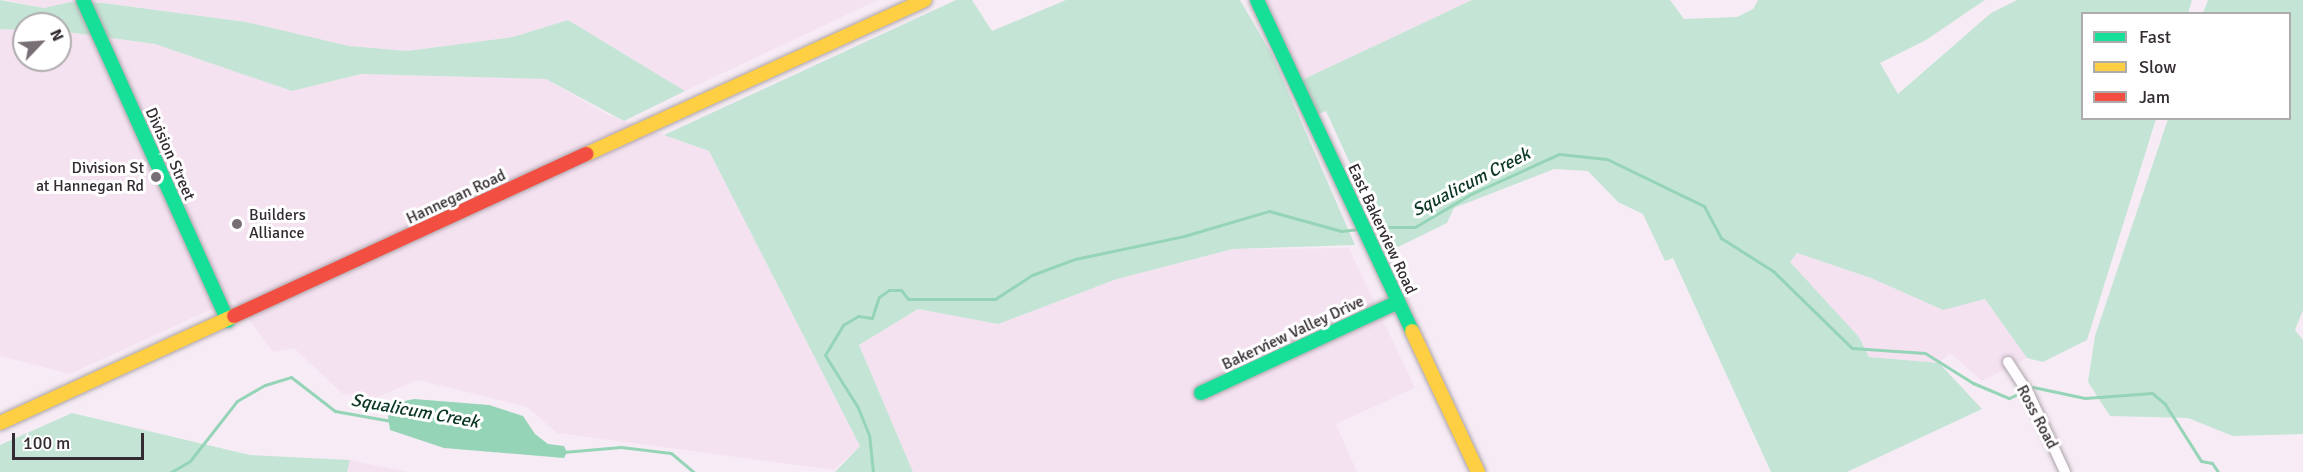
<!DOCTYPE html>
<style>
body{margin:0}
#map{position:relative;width:2303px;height:472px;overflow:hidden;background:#f7ecf5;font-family:Signika,sans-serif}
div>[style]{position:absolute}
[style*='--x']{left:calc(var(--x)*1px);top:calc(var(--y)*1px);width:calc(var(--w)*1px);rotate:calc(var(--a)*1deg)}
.built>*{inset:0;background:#f5e2f1}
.green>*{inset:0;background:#c4e5d5}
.water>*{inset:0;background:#95d4b7}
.stream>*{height:3px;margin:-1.5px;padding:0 1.5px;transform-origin:1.5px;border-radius:1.5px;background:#95d4b7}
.roads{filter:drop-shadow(0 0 2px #aca4aa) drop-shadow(0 0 2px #aca4aa)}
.street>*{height:10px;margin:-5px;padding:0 5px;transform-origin:5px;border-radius:5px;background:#fefcfe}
.fast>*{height:14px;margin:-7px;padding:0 7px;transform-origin:7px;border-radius:7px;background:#16e098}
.slow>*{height:14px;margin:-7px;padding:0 7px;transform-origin:7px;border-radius:7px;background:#ffcf43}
.jam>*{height:14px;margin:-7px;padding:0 7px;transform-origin:7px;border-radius:7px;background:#f24e42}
.dots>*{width:16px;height:16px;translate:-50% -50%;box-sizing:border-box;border:3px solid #fff;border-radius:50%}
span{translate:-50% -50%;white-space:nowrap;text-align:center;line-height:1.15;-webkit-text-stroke:6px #fff;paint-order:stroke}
.street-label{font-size:16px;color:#342c32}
.poi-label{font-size:16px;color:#342c32}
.right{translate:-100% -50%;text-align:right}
.left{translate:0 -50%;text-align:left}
.water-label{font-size:18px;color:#0c3724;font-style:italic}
.legend{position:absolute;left:2081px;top:12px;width:210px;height:108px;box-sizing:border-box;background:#fff;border:2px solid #aeabad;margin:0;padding:8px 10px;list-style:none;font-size:18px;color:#342c32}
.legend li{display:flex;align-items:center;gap:12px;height:30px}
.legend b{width:30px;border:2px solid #aeabad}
.north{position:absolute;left:12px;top:12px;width:60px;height:60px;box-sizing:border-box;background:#fff;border:2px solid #aeabad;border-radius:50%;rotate:65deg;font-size:16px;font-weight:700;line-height:24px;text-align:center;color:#342c32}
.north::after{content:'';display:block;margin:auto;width:21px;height:27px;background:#786f76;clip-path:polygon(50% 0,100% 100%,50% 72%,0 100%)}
.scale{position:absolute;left:12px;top:433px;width:132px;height:27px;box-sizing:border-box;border:3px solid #342c32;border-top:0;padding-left:8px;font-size:18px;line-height:21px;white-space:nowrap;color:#342c32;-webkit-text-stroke:4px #fff;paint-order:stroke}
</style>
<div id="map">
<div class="built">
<div style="clip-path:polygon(5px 0,878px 0,685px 91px,568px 20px,513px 37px,407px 51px,349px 47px,246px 22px,103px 3px,70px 2px,44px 8px)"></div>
<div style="clip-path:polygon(1266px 0,1472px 0,1302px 80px)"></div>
<div style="clip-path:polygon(0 29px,24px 30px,24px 60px,60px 60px,60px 31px,155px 44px,292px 91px,361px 74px,546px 79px,608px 115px,709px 151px,860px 446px,834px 470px,557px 433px,527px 407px,418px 380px,375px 398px,343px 394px,294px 348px,273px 352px,234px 299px,70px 374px,0 356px)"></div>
<div style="clip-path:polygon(1349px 248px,1415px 388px,1336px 424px,1357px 472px,913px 472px,859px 345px,918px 309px,998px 324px,1117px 279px,1234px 249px)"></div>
<div style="clip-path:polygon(1797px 253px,1871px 278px,1942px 310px,1985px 299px,2027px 358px,1982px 381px,1950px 353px,1939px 363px,1869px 357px,1859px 337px,1789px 262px)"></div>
<div style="clip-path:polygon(350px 460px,409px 472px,347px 472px)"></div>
</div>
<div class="green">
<div style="clip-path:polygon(0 0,44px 8px,70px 2px,103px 3px,246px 22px,349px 46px,407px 51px,513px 37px,568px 20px,685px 91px,624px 121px,546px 79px,361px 74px,292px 91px,155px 44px,60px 31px,60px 24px,24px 24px,24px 30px,0 29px)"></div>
<div style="clip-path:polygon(956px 0,972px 0,992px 31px,1066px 0,1240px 0,1272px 55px,1355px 245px,1233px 249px,1117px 279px,998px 324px,918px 309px,859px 345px,913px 472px,835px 472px,860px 446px,709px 151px,664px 135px)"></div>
<div style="clip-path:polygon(1472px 0,1670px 0,1684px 19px,1737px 17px,1753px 9px,1758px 0,1985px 0,1926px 40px,1880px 63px,1898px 94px,1991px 13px,2017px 0,2192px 0,2188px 13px,2082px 14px,2082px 118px,2156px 119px,2087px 340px,2043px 362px,2027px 358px,1985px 299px,1943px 310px,1871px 278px,1797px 253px,1790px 262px,1859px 337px,1869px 357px,1939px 363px,1982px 409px,1847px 472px,1771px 472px,1673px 258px,1665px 261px,1643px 214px,1618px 202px,1588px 171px,1554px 169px,1454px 208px,1447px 223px,1390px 251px,1326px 111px,1318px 114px,1302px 80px)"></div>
<div style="clip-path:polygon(2208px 0,2303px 0,2303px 310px,2295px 330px,2303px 340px,2303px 434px,2233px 436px,2188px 418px,2110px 416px,2088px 382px,2095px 336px,2168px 119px,2290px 118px,2290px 14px,2203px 13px)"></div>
<div style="clip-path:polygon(72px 413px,250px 455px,350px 460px,347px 472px,0 472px,0 445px)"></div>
</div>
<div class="water">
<div style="clip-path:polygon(414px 399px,489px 405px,523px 416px,535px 434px,548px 444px,564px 446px,567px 452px,564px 458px,444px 448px,390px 430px,388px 416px,400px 402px)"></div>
</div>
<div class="stream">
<div style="--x:1369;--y:227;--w:46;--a:0"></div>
<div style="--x:1415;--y:227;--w:65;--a:-30.5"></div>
<div style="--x:1471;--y:194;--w:97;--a:-24.4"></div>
<div style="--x:1559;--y:154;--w:48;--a:5.9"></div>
<div style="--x:1607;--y:159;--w:108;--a:25.9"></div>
<div style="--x:1704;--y:206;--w:36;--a:62"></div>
<div style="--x:1721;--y:238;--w:62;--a:32.4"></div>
<div style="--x:1773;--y:271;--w:110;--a:44.3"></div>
<div style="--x:1852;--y:348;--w:73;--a:3.9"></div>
<div style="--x:1925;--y:353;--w:57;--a:32"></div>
<div style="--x:1973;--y:383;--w:39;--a:23"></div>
<div style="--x:2009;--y:398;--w:10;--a:-24"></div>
<div style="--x:2033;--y:387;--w:53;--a:11.9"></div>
<div style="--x:2085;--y:398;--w:67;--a:-4.3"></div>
<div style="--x:2152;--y:393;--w:17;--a:40"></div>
<div style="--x:2165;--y:404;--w:67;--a:57.7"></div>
<div style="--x:2201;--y:461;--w:11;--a:10"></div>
<div style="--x:2212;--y:463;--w:11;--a:56"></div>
<div style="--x:563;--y:452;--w:58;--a:-4.9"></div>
<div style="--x:621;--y:447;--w:50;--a:6.8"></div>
<div style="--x:671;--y:453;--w:30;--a:40"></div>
<div style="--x:171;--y:472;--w:22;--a:-30"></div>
<div style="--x:190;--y:461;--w:76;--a:-51.9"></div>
<div style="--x:237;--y:401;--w:32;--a:-30"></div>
<div style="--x:265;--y:385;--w:27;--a:-17"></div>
<div style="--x:291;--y:377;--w:56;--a:37.7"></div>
<div style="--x:335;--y:411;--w:57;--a:10.1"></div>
<div style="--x:873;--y:472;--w:37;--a:-96"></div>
<div style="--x:869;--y:435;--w:31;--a:-112"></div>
<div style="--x:857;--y:406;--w:60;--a:-122.1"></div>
<div style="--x:825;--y:355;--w:35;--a:-59"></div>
<div style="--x:843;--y:325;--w:17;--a:-31"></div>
<div style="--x:858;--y:316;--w:14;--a:8"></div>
<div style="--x:872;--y:318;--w:22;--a:-72"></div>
<div style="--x:879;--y:297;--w:12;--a:-35"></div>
<div style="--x:889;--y:290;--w:12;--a:0"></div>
<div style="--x:901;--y:290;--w:11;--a:52"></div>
<div style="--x:908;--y:299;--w:87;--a:0"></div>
<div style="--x:995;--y:299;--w:44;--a:-33"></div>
<div style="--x:1032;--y:275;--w:46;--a:-20.4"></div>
<div style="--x:1075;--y:259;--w:111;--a:-11.9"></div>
<div style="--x:1184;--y:236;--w:89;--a:-16.4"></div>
<div style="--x:1269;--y:211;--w:75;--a:15.5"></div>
<div style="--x:1341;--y:231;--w:18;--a:-6"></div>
</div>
<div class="roads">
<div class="street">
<div style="--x:2008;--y:362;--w:38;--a:57"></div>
<div style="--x:2029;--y:394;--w:86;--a:65.2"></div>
</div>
<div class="fast">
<div style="--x:83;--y:0;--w:352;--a:65.7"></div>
<div style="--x:1257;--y:0;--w:365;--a:64.9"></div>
<div style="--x:1201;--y:393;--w:217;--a:-24.8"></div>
</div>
<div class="slow">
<div style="--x:587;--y:154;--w:371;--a:-24.5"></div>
<div style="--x:1412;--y:331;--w:156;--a:64.9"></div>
<div style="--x:0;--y:423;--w:257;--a:-24.6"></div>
</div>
<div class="jam">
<div style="--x:234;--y:316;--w:388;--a:-24.7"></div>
</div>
</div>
<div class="dots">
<div style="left:156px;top:177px;background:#786f76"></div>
<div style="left:237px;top:224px;background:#786f76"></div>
</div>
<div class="street-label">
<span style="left:170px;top:154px;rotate:66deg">Division Street</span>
<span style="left:456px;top:197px;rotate:-25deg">Hannegan Road</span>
<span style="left:1382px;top:229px;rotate:65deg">East Bakerview Road</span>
<span style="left:1293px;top:333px;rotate:-25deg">Bakerview Valley Drive</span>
<span style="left:2037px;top:417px;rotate:62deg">Ross Road</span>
</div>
<div class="poi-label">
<span class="right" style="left:144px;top:177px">Division St<br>at Hannegan Rd</span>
<span class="left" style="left:249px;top:224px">Builders<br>Alliance</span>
</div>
<div class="water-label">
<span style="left:1471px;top:182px;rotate:-27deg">Squalicum Creek</span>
<span style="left:415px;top:411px;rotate:10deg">Squalicum Creek</span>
</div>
<ul class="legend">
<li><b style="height:8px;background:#16e098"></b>Fast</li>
<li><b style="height:8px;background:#ffcf43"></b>Slow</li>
<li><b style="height:8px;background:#f24e42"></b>Jam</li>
</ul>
<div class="north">N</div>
<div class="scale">100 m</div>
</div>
